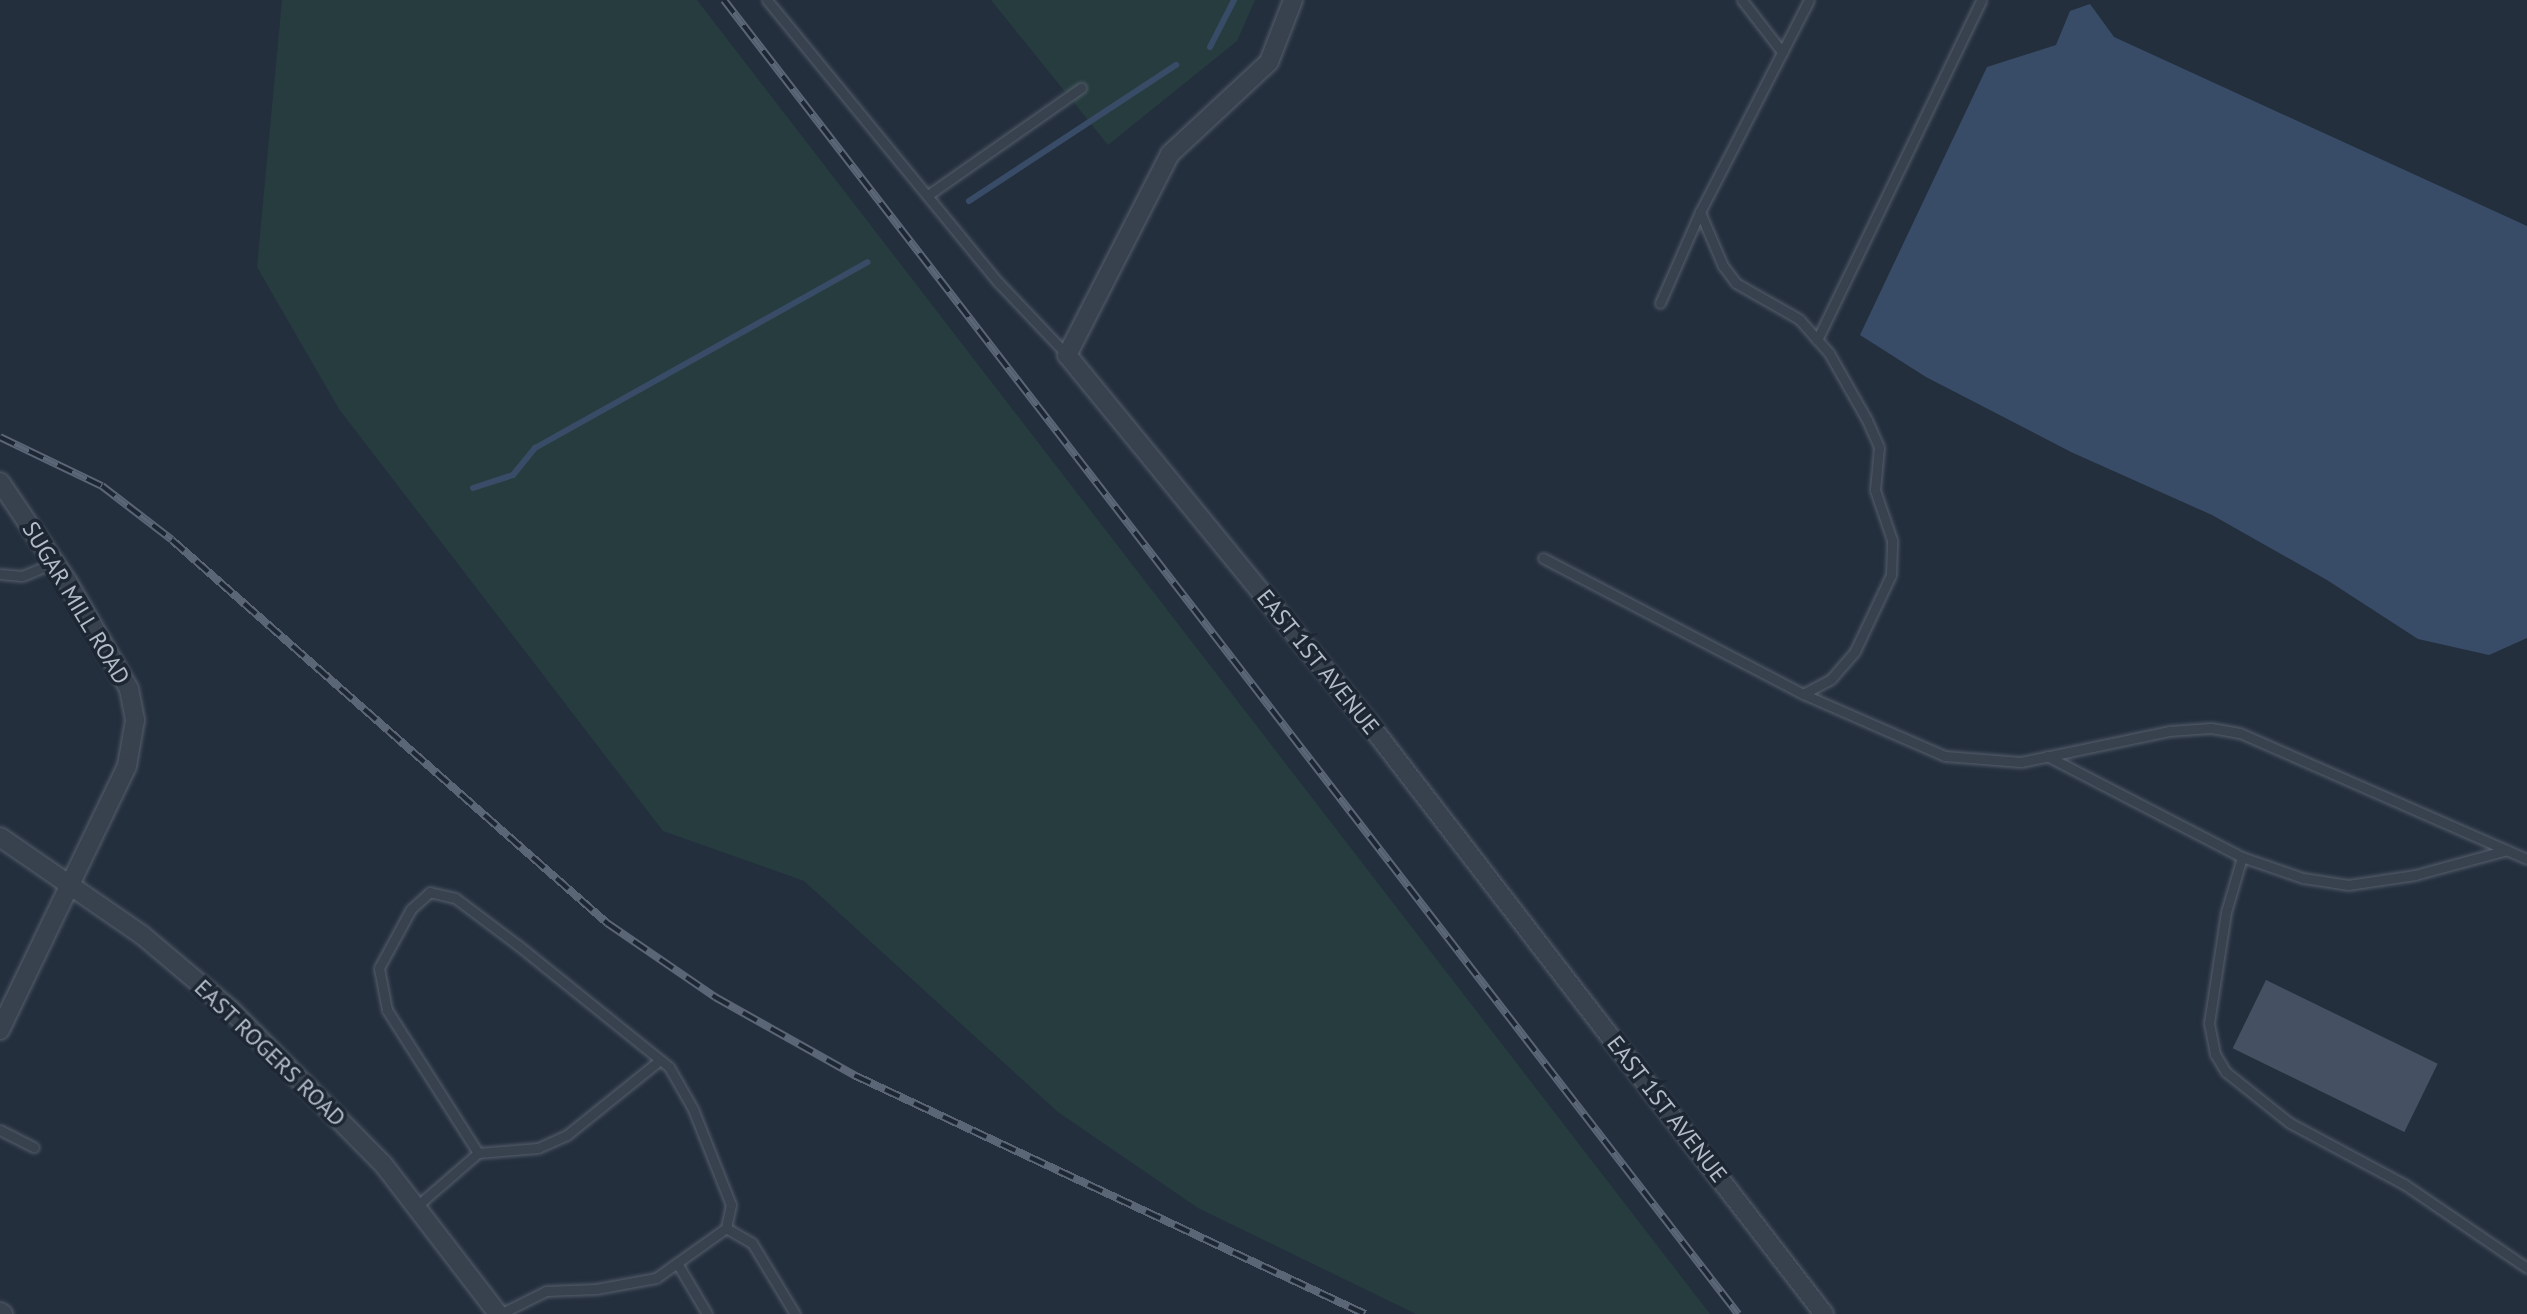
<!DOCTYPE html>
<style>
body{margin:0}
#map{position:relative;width:2527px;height:1314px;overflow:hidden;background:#242f3e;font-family:"PT Sans",sans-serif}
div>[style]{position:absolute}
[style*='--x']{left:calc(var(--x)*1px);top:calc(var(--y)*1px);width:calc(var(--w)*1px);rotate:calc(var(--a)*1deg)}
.green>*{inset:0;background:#263c3f}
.water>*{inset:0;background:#394c67}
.stream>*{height:6px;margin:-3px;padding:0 3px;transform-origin:3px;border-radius:3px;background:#394c67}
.building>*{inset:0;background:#455162;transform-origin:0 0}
.roads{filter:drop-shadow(0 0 2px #565f6c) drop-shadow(0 0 2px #565f6c)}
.service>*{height:9px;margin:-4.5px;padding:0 4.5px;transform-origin:4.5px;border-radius:4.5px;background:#38414e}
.minor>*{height:18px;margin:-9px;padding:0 9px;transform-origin:9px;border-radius:9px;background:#38414e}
.rail>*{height:8px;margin-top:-4px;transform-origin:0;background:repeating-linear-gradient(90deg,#1d2633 0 16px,#5a6575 0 32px);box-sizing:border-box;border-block:2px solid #5a6575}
span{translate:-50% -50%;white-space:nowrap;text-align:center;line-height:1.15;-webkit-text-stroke:7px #1d2633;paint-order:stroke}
.street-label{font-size:23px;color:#b4bcc9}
</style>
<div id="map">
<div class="green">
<div style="clip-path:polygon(282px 0,697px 0,1710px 1314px,1416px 1314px,1198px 1208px,1058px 1112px,804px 881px,663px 831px,339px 409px,257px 267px)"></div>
<div style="clip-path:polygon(991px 0,1255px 0,1237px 41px,1108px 145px)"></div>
</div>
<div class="water">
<div style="clip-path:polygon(2090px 4px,2114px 37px,2527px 226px,2527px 638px,2489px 655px,2418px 639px,2327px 580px,2212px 515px,2071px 452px,1926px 377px,1860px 335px,1987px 67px,2056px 45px,2070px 11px)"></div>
</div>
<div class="stream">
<div style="--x:1210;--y:47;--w:53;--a:-62.9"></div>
<div style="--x:969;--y:201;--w:248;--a:-33.3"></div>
<div style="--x:473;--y:488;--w:42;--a:-18"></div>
<div style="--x:513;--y:475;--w:35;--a:-51"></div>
<div style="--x:535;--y:448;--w:381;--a:-29.2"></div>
</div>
<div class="building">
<div style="left:2266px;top:980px;width:191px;height:76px;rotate:26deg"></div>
</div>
<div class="roads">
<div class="service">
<div style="--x:767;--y:0;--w:366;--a:50.7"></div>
<div style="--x:999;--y:283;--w:99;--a:46.6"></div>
<div style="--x:1742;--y:0;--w:66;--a:52.4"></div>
<div style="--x:928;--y:195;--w:187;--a:-35"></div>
<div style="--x:1660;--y:303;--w:99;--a:-66.3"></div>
<div style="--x:1817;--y:340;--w:377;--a:-64.2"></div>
<div style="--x:1543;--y:558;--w:293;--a:27.6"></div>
<div style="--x:1803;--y:694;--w:32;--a:-28"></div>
<div style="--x:1831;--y:679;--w:37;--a:-49"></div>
<div style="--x:1855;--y:651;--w:84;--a:-64.7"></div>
<div style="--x:1891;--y:575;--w:35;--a:-88"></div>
<div style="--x:1892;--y:540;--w:53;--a:-108.8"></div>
<div style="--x:1875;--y:490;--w:43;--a:-84.7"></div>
<div style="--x:1879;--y:447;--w:30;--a:-114"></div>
<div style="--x:1867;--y:420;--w:77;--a:-119.6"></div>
<div style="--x:1829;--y:353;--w:45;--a:-131.4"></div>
<div style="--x:1799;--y:319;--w:73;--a:-150.3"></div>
<div style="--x:1736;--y:283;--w:21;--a:-127"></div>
<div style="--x:1723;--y:266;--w:59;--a:-113.1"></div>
<div style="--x:1700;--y:212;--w:238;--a:-62.8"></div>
<div style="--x:0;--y:574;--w:22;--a:5"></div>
<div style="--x:22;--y:576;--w:35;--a:-22"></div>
<div style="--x:1803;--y:694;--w:155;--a:23.6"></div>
<div style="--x:1945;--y:756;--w:76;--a:4.5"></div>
<div style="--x:2021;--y:762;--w:151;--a:-11.8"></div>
<div style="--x:2169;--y:731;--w:42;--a:-4.1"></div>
<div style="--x:2211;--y:728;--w:29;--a:10"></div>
<div style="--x:2240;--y:733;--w:313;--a:23.7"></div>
<div style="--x:2047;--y:756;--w:220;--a:27.4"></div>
<div style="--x:2242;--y:857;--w:65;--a:19"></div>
<div style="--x:2303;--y:878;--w:46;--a:8.8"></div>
<div style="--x:2348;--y:885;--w:68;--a:-8.5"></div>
<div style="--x:2415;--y:875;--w:95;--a:-15.2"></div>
<div style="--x:2242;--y:857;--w:57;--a:106.2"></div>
<div style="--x:2226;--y:912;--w:112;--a:98.7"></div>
<div style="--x:2209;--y:1023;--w:32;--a:79"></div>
<div style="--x:2215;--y:1054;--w:21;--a:59"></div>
<div style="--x:2226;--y:1072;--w:82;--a:38.6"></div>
<div style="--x:2290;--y:1123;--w:129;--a:28.2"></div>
<div style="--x:2404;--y:1184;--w:149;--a:34.3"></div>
<div style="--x:0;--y:1130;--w:38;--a:27"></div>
<div style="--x:417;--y:1206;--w:81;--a:-41"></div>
<div style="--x:726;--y:1228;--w:30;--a:30"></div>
<div style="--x:752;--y:1243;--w:83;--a:58.8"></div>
<div style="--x:677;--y:1263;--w:59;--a:59.5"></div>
<div style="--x:500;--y:1314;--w:51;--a:-26.6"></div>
<div style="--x:546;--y:1291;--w:50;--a:-2.3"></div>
<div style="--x:596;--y:1289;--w:61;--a:-10.4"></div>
<div style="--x:656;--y:1278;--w:86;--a:-35.5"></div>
<div style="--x:726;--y:1228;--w:24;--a:-78"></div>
<div style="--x:731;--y:1205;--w:103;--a:-111.6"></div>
<div style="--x:693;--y:1109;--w:48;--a:-119.7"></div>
<div style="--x:669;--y:1067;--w:193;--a:-141.1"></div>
<div style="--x:519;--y:946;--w:80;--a:-143.1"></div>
<div style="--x:455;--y:898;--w:26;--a:-167"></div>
<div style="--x:430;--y:892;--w:25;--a:138"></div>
<div style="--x:411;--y:909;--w:67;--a:118.5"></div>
<div style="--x:379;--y:968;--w:43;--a:79.2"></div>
<div style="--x:387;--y:1010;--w:169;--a:57.5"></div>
<div style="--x:478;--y:1153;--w:60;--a:-4.8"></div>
<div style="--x:538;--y:1148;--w:32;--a:-24"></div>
<div style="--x:567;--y:1135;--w:119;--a:-38.9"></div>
</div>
<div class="minor">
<div style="--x:1293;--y:0;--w:66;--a:111.2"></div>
<div style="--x:1269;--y:62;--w:135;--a:137.1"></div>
<div style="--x:1170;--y:154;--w:226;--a:117.1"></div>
<div style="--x:1067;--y:355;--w:473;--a:50.7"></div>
<div style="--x:1367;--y:721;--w:749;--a:52.38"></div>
<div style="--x:0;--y:482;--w:120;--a:55.9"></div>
<div style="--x:67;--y:581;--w:125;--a:60.1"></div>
<div style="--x:129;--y:689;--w:32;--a:79"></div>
<div style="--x:135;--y:720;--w:47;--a:99.9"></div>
<div style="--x:127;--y:766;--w:293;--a:115.7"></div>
<div style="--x:0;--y:837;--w:173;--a:34.6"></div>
<div style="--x:142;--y:935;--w:116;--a:40.1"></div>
<div style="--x:231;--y:1010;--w:216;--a:45.4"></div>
<div style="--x:383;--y:1164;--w:189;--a:52.5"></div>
<div style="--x:0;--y:1312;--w:4;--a:34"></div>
</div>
</div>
<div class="rail">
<div style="--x:724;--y:0;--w:1660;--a:52.34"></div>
<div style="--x:0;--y:437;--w:113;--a:25.7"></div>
<div style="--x:102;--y:486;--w:88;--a:37.6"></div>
<div style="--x:172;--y:540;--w:580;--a:41.36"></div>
<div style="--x:607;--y:923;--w:131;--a:34.4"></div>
<div style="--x:715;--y:997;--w:162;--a:29.3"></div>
<div style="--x:856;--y:1076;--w:562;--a:25.06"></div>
</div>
<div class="street-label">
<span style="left:76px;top:603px;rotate:59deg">SUGAR MILL ROAD</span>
<span style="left:1318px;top:662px;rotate:51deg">EAST 1ST AVENUE</span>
<span style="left:270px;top:1053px;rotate:44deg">EAST ROGERS ROAD</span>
<span style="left:1667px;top:1109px;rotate:52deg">EAST 1ST AVENUE</span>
</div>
</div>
